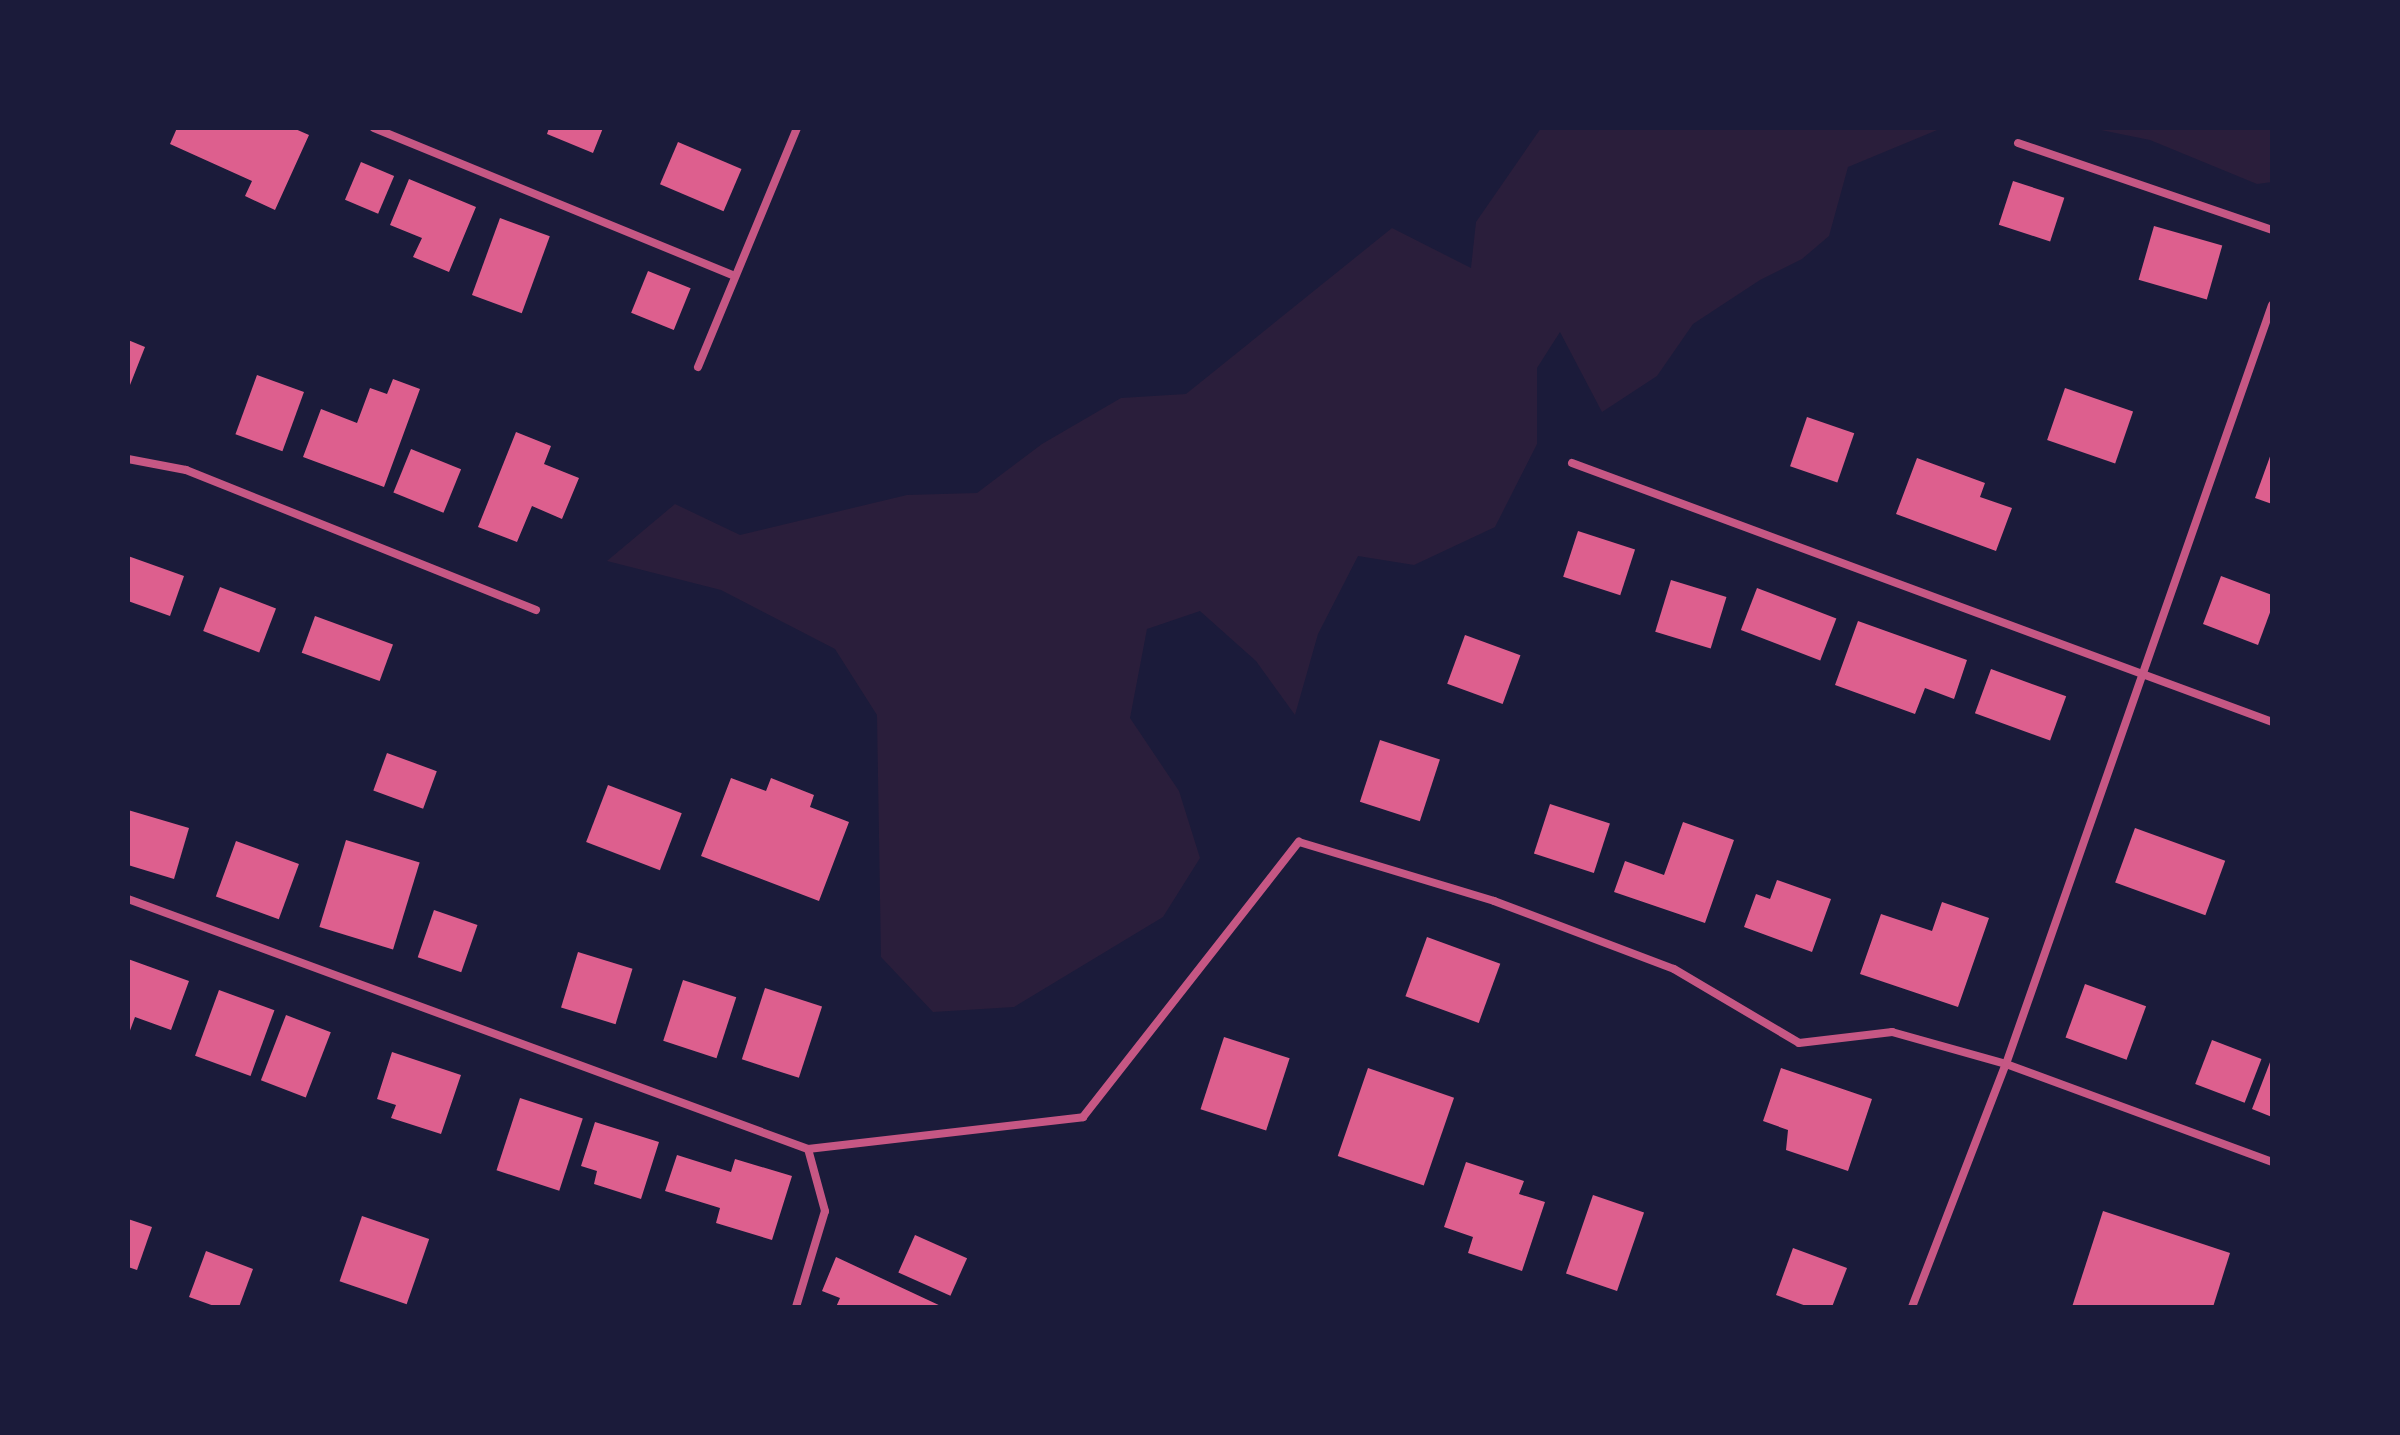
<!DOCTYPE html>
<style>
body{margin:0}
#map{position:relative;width:2400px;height:1435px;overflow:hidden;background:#1b1b3a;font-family:"Golos Text",sans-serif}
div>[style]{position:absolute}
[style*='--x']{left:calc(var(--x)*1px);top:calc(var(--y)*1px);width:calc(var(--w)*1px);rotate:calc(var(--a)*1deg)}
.green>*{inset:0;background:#2a1e3b}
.building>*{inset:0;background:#dd5f8e;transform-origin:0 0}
.minor>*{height:8px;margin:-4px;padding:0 4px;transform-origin:4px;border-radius:4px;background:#c65784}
span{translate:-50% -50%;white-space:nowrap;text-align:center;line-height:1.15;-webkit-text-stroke:7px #1b1b3a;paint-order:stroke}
.frame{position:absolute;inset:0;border:130px solid #1b1b3a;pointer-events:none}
</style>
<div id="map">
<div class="green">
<div style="clip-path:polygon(1541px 128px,1942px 128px,1848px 167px,1829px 236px,1802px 259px,1760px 280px,1693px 324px,1657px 376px,1602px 412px,1560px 332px,1537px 368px,1537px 444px,1495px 527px,1414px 565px,1358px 556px,1318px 634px,1295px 715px,1256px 661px,1200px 611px,1147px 629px,1130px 718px,1179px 791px,1200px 858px,1163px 917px,1014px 1007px,933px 1012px,881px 957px,877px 715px,835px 649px,721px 590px,607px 561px,675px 504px,740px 535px,907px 495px,977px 493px,1042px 444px,1121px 398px,1186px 394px,1392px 228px,1471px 268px,1476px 222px)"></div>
<div style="clip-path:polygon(2091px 128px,2272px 128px,2272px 182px,2257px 184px,2150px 140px)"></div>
</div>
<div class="building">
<div style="clip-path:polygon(177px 128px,293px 128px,309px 135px,275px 210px,245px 196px,252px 181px,170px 144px)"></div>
<div style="clip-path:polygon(549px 128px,603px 128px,593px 153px,547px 134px)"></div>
<div style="left:678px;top:142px;width:69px;height:46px;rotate:23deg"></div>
<div style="left:361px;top:162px;width:36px;height:41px;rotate:23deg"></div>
<div style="clip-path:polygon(409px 179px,476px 207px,449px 272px,413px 257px,422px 238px,390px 225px)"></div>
<div style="left:2013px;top:181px;width:54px;height:46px;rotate:18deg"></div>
<div style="left:500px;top:218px;width:53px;height:82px;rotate:20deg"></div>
<div style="left:2154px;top:226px;width:71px;height:56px;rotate:16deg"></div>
<div style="left:648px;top:271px;width:46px;height:45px;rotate:22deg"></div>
<div style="clip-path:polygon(128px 340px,145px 347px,128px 390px)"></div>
<div style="left:257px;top:375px;width:50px;height:63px;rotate:20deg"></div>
<div style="clip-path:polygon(393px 379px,420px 389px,384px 487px,303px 457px,321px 409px,357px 423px,370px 388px,387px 394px)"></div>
<div style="left:2065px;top:388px;width:72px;height:55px;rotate:19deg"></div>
<div style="left:1807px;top:417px;width:50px;height:52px;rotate:19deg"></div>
<div style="clip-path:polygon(516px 432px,551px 446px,544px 464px,579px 478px,562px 519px,532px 506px,517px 542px,478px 527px)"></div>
<div style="left:411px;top:449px;width:54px;height:47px;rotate:22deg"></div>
<div style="clip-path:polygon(2272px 451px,2272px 504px,2255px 498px)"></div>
<div style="clip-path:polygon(1917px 458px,1985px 483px,1980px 497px,2012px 508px,1996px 551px,1896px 514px)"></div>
<div style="left:1578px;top:531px;width:60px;height:48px;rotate:18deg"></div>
<div style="clip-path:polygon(128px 556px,184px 576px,170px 616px,128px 601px)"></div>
<div style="clip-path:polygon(2221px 576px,2272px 595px,2272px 607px,2258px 645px,2203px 624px)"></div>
<div style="left:1671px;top:580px;width:58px;height:54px;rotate:17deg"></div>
<div style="left:220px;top:587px;width:60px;height:47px;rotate:21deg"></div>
<div style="left:1757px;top:588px;width:85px;height:45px;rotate:21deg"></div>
<div style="left:315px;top:616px;width:83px;height:39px;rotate:20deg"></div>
<div style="clip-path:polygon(1858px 621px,1967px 660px,1954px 699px,1925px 688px,1915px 714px,1835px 685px)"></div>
<div style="left:1465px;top:635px;width:59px;height:52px;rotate:20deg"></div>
<div style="left:1991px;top:669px;width:80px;height:47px;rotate:20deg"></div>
<div style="left:1380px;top:740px;width:63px;height:65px;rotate:18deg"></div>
<div style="left:387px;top:753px;width:53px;height:40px;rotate:20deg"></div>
<div style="clip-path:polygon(731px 778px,766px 791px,771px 778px,814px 795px,810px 807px,849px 822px,819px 901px,701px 856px)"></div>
<div style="left:608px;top:785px;width:79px;height:61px;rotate:21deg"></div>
<div style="left:1550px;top:804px;width:63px;height:52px;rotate:18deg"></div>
<div style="clip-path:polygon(128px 810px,189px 828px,174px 879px,128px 865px)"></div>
<div style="clip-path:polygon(1683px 822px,1734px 840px,1705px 923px,1614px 892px,1625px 861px,1664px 875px)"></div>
<div style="left:2135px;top:828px;width:96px;height:58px;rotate:20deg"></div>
<div style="left:346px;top:840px;width:77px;height:91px;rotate:17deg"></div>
<div style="left:236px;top:841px;width:67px;height:59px;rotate:20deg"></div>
<div style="clip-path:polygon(1777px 880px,1831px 899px,1812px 952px,1744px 927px,1756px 894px,1770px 899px)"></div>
<div style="clip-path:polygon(1942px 902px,1989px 918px,1958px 1007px,1860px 974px,1881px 914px,1932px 931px)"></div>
<div style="left:434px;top:910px;width:46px;height:50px;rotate:19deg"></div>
<div style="left:1427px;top:937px;width:78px;height:63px;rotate:20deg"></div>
<div style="left:578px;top:952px;width:57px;height:58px;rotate:17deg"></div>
<div style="clip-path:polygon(128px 959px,189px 981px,171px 1030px,135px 1017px,128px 1036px)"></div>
<div style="left:683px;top:980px;width:56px;height:64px;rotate:18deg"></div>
<div style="left:2085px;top:984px;width:65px;height:57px;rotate:20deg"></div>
<div style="left:765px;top:988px;width:60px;height:75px;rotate:18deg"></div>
<div style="left:219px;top:990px;width:59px;height:70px;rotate:20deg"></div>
<div style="left:286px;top:1015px;width:48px;height:70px;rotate:21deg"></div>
<div style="left:1224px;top:1037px;width:69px;height:76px;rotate:18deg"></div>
<div style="left:2212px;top:1040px;width:53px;height:47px;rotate:21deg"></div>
<div style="clip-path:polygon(392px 1052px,461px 1075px,441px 1134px,391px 1118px,396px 1105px,377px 1099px)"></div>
<div style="clip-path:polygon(2272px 1057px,2272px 1117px,2252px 1109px)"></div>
<div style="left:1368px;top:1068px;width:91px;height:93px;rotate:19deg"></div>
<div style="clip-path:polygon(1781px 1068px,1872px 1099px,1848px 1171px,1786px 1150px,1788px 1130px,1763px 1121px)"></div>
<div style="left:520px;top:1098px;width:66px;height:76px;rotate:18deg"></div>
<div style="clip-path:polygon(595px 1122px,659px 1142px,641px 1199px,594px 1184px,597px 1171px,581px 1166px)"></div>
<div style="clip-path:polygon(677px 1155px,731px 1172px,735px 1159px,792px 1176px,772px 1240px,716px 1223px,720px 1208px,665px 1191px)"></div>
<div style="clip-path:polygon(1466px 1162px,1524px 1181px,1519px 1194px,1545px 1202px,1522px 1271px,1468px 1253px,1473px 1237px,1444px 1227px)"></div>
<div style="left:1593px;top:1195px;width:54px;height:83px;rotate:19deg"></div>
<div style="clip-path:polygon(2103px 1211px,2230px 1253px,2213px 1307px,2072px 1307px)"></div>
<div style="left:362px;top:1216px;width:71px;height:69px;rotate:19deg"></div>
<div style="clip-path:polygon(128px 1219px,152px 1227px,137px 1270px,128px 1267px)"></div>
<div style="left:915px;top:1235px;width:57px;height:41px;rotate:24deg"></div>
<div style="clip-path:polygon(1793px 1248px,1847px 1268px,1832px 1307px,1809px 1307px,1776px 1295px)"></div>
<div style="clip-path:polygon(206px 1251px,253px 1269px,239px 1307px,217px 1307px,189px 1297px)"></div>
<div style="clip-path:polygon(836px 1257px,943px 1307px,836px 1307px,840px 1298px,822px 1291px)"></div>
</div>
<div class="minor">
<div style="--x:374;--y:128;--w:388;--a:22.3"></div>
<div style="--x:2018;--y:143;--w:268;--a:18.9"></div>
<div style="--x:698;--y:367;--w:259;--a:-67.5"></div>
<div style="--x:128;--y:459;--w:59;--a:10.7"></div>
<div style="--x:186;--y:470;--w:377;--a:21.8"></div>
<div style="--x:1572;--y:463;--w:746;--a:20.3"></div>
<div style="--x:128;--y:899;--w:724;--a:20.19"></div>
<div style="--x:808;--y:1149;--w:277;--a:-6.6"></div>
<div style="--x:1083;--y:1117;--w:350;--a:-51.9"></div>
<div style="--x:1299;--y:842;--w:204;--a:16.8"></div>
<div style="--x:1494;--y:901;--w:192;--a:20.7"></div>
<div style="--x:1674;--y:969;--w:145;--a:30.6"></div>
<div style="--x:1799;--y:1043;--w:94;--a:-6.7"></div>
<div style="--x:1892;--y:1032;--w:118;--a:15.7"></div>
<div style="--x:2006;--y:1064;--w:283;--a:20.2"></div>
<div style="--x:796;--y:1307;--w:100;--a:-73.2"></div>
<div style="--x:825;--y:1211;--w:64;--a:-105.3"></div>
<div style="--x:1912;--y:1307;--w:261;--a:-68.9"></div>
<div style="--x:2006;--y:1064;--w:804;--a:-70.69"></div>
</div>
<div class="frame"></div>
</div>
